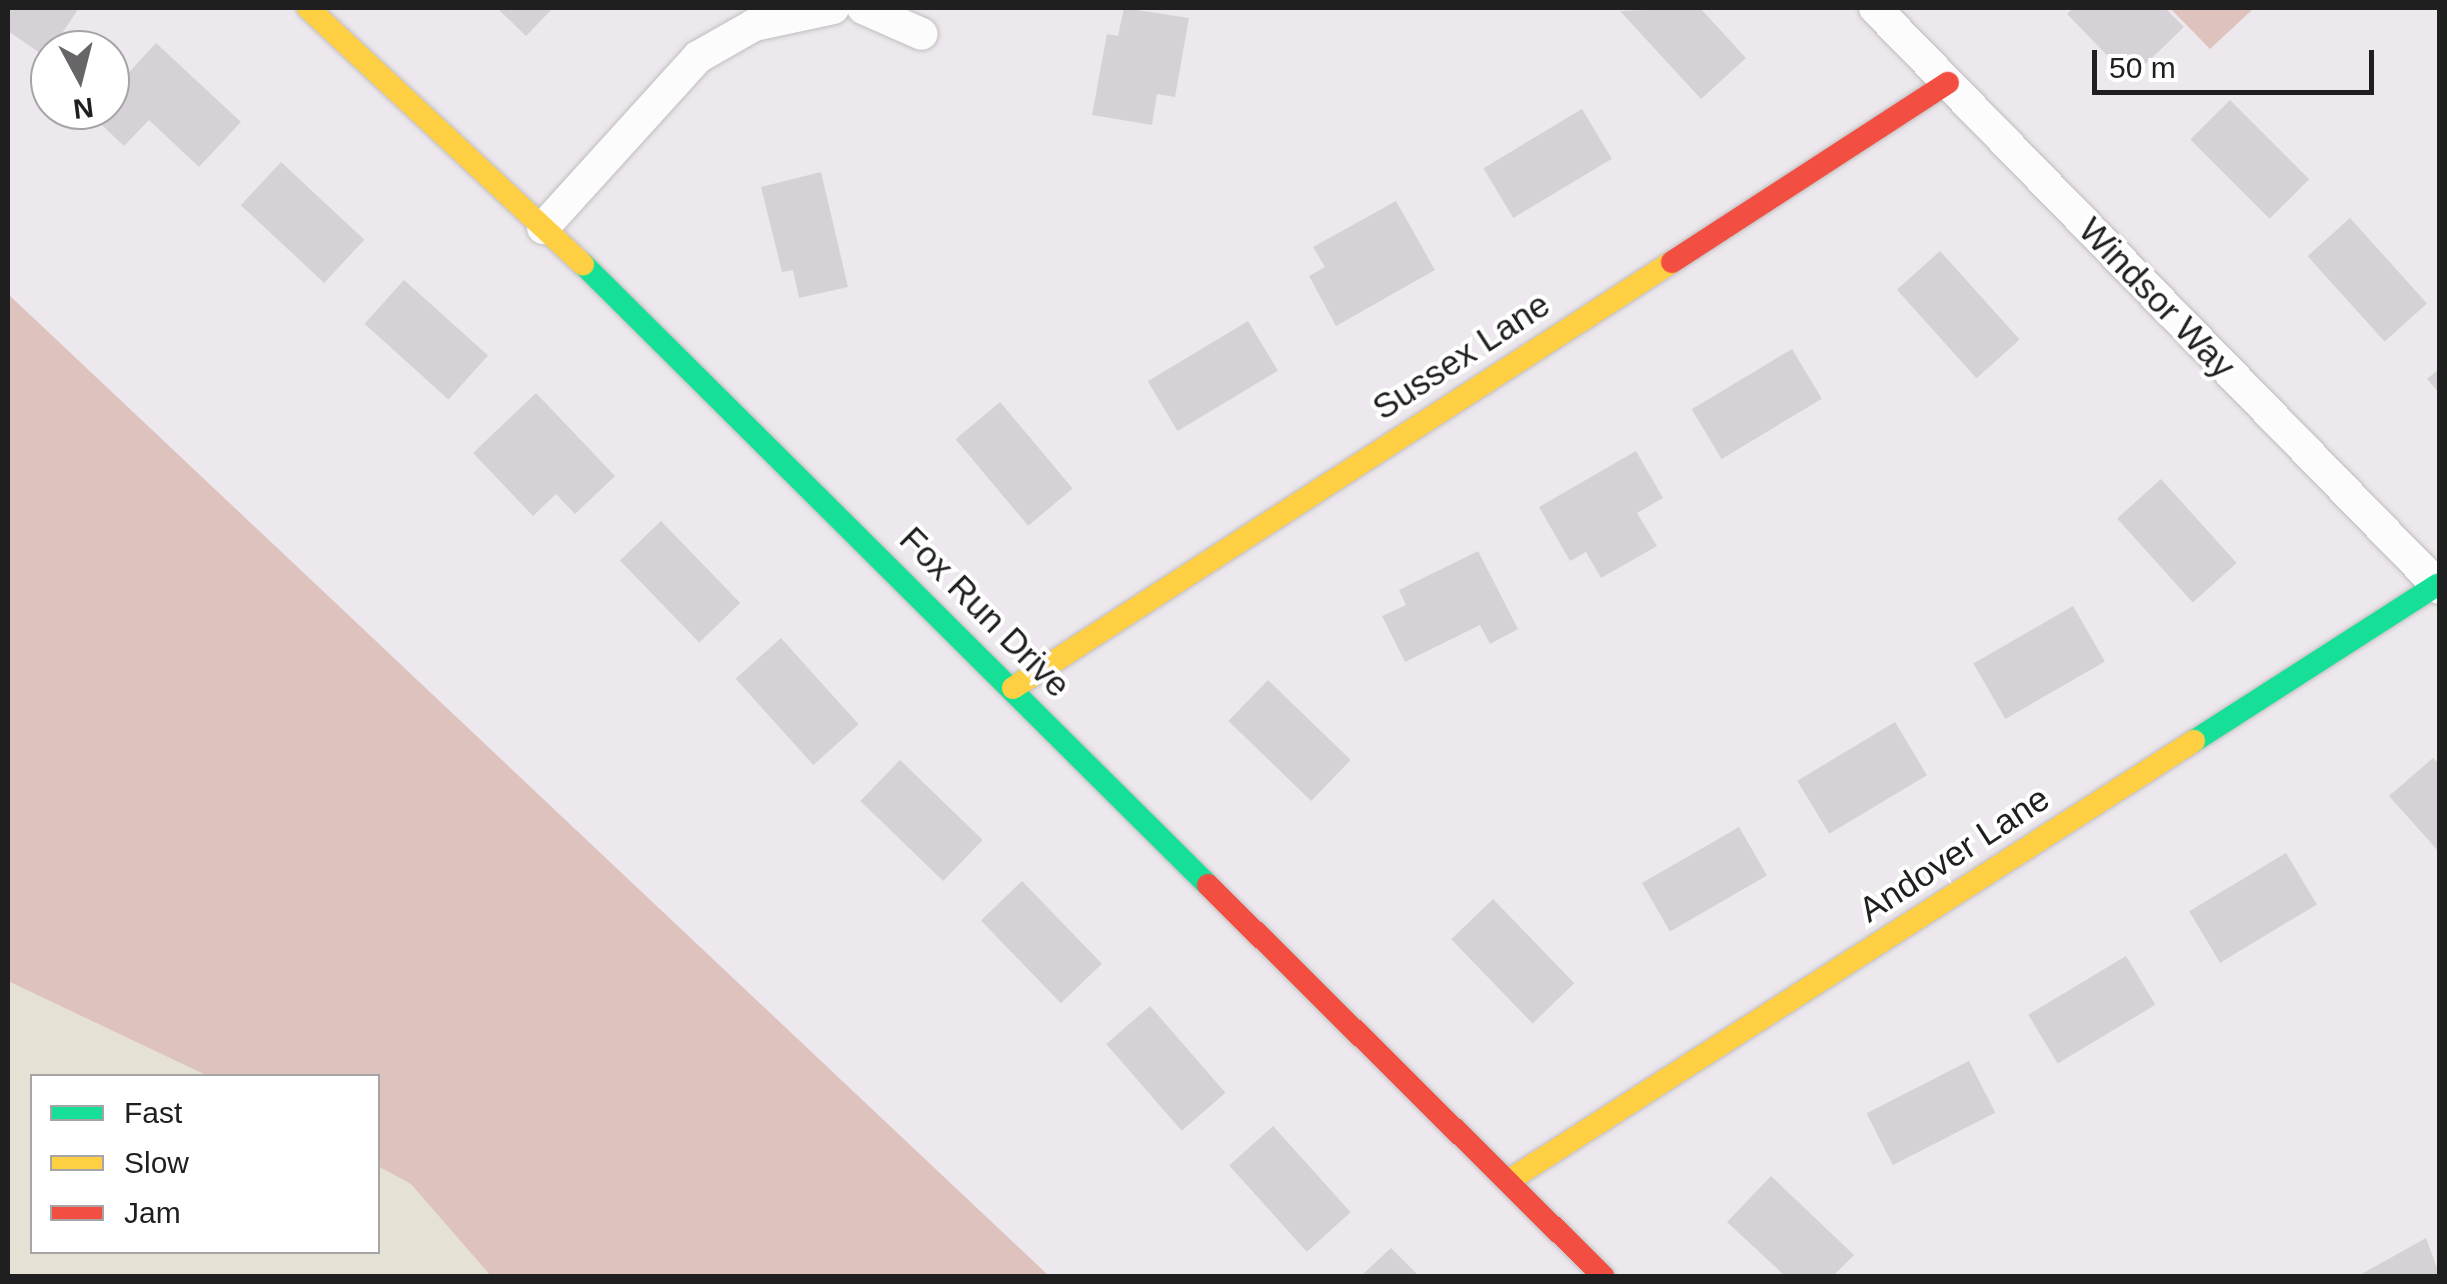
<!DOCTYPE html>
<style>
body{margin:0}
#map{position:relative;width:2447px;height:1284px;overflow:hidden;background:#ede8ed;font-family:Arial,sans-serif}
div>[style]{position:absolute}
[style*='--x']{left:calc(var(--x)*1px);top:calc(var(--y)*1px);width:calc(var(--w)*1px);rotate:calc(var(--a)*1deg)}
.forest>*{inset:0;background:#ddc2be}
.wetland>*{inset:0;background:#e5e2d5}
.building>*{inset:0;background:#d5d1d6;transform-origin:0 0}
.roads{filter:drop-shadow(0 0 2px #bfbdbf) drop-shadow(0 0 2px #bfbdbf)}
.street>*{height:32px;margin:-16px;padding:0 16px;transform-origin:16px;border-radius:16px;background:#fcfcfc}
.fast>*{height:22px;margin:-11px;padding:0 11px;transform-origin:11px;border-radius:11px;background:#16e098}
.slow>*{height:22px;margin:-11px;padding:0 11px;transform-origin:11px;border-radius:11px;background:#ffcf43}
.jam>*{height:22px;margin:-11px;padding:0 11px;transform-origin:11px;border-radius:11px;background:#f24e42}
span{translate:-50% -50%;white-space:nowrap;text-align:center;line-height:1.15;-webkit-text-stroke:8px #fff;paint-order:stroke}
.street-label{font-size:35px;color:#1f1f1f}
.frame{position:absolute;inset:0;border:10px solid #1f1f1f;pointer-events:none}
.legend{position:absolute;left:30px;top:1074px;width:350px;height:180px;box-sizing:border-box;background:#fff;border:2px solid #a5a5a5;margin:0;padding:12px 18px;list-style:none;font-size:30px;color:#1f1f1f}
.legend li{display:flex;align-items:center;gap:20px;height:50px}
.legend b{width:50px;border:2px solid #a5a5a5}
.north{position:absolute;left:30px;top:30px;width:100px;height:100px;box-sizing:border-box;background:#fff;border:2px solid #a5a5a5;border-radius:50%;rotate:173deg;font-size:28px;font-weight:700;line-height:40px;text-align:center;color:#1f1f1f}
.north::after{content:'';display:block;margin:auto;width:35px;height:45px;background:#676567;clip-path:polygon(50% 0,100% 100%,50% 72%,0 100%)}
.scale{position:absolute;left:2092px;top:50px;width:282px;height:45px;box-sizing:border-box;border:5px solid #1f1f1f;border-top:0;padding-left:12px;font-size:30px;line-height:35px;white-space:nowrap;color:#1f1f1f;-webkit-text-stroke:8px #fff;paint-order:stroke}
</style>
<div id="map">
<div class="forest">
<div style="clip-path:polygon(2170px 8px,2254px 8px,2210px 49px)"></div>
<div style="clip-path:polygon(evenodd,8px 294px,1049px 1276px,8px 1276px,8px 294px,32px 1076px,378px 1076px,378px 1252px,32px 1252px,32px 1076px)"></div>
</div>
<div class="wetland">
<div style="clip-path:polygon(8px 981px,208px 1076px,32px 1076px,32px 1252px,378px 1252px,378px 1166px,411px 1184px,491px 1276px,8px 1276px)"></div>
</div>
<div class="building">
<div style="clip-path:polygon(8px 8px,79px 8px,46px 57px,8px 31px)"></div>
<div style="clip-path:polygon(497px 8px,553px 8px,526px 36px)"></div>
<div style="clip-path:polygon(1124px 8px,1189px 18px,1175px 97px,1157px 94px,1152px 125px,1092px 115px,1107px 34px,1118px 36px)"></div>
<div style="clip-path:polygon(1700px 8px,1746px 58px,1701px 99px,1620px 11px)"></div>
<div style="clip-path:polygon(2073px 8px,2165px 8px,2184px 27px,2130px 79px,2067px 14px)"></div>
<div style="clip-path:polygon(156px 43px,241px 122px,199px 167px,149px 120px,124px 146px,90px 114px,110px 110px,110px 93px)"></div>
<div style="left:2230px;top:100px;width:112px;height:56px;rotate:45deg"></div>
<div style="left:1582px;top:109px;width:58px;height:115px;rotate:59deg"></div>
<div style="left:281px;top:162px;width:114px;height:59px;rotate:43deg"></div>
<div style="clip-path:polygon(821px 172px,848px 287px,799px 298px,793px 270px,782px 272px,761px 187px)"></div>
<div style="clip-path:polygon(1396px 201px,1435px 270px,1336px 326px,1309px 276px,1325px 267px,1313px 247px)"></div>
<div style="left:2350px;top:218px;width:115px;height:57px;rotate:48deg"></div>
<div style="left:1940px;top:251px;width:119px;height:58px;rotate:48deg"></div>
<div style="left:404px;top:280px;width:113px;height:59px;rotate:42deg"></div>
<div style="left:1248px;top:321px;width:58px;height:117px;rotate:59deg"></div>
<div style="left:1792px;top:349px;width:58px;height:117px;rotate:59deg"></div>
<div style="clip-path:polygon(2440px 368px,2440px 394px,2427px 379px)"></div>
<div style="clip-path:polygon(536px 393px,615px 476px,575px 514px,556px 494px,533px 516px,473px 453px)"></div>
<div style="left:1000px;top:402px;width:113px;height:58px;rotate:50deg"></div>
<div style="clip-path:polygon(1636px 451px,1663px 498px,1637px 513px,1657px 546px,1601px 578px,1586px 552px,1570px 561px,1539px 507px)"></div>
<div style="left:2161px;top:479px;width:113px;height:59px;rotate:48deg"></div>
<div style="left:661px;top:521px;width:114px;height:57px;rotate:46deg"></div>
<div style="clip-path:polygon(1478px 551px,1518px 629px,1490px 644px,1480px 625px,1405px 662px,1382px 616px,1406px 605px,1399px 590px)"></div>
<div style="left:2073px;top:606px;width:64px;height:115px;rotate:60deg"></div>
<div style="left:781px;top:638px;width:116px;height:61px;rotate:48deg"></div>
<div style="left:1268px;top:680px;width:115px;height:57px;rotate:44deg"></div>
<div style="left:1895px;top:722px;width:62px;height:114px;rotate:59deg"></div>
<div style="clip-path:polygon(2433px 758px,2440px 765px,2440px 853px,2389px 796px)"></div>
<div style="left:900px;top:760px;width:115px;height:57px;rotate:44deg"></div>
<div style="left:1739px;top:827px;width:56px;height:112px;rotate:60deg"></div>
<div style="left:2286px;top:853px;width:60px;height:113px;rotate:59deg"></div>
<div style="left:1022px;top:881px;width:115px;height:57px;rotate:46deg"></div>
<div style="left:1493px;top:899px;width:117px;height:58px;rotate:46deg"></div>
<div style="left:2126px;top:956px;width:57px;height:114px;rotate:59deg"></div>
<div style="left:1150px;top:1006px;width:115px;height:58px;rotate:49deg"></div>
<div style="left:1969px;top:1061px;width:58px;height:115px;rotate:63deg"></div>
<div style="left:1273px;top:1126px;width:116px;height:59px;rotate:48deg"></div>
<div style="clip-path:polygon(1771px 1176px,1854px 1255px,1833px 1276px,1785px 1276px,1727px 1222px)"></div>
<div style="clip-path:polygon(2426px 1238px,2440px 1276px,2358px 1276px)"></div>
<div style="clip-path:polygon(1391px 1248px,1419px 1276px,1361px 1276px)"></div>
</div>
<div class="roads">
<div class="street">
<div style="--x:863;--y:8;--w:64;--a:23.8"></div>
<div style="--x:1875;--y:8;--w:810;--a:45.75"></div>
<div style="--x:543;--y:228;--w:231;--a:-47.8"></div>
<div style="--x:698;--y:57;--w:64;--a:-29.7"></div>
<div style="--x:754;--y:25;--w:81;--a:-12.1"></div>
</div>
<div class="fast">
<div style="--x:583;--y:264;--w:881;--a:44.82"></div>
<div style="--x:2194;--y:741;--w:289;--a:-32.7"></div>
</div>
<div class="slow">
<div style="--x:308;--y:8;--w:376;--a:43"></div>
<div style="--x:1013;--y:688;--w:785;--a:-32.88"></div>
<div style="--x:1508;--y:1181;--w:815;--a:-32.68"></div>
</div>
<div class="jam">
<div style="--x:1672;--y:262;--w:329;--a:-33"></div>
<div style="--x:1208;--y:885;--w:556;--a:44.71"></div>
</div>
</div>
<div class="street-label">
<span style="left:2157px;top:298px;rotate:46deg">Windsor Way</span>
<span style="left:1461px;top:356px;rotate:-33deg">Sussex Lane</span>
<span style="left:985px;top:612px;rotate:45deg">Fox Run Drive</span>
<span style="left:1954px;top:854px;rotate:-33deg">Andover Lane</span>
</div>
<div class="frame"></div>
<ul class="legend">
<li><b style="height:12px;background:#16e098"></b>Fast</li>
<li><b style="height:12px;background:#ffcf43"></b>Slow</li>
<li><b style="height:12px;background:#f24e42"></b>Jam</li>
</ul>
<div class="north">N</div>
<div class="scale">50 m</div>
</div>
